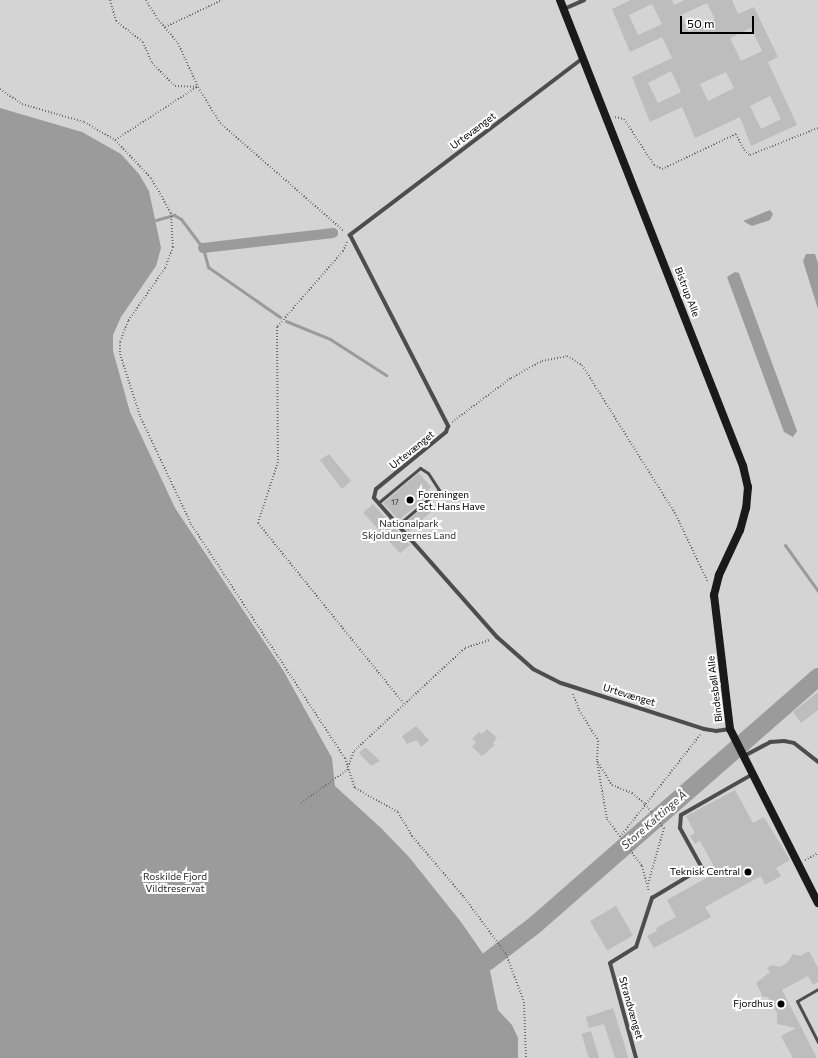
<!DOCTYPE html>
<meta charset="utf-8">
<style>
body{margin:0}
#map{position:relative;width:818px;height:1058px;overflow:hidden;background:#fff;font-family:Commissioner,sans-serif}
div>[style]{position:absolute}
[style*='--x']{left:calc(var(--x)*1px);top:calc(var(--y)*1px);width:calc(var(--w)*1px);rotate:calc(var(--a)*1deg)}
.green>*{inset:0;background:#d4d4d4;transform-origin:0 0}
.water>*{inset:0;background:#9b9b9b}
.stream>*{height:3px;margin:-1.5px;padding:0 1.5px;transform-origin:1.5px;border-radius:1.5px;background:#9b9b9b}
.canal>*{height:10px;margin:-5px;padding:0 5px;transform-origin:5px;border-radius:5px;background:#9b9b9b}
.river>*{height:18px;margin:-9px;padding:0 9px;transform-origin:9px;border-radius:9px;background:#9b9b9b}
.building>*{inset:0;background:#bdbdbd;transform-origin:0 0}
.path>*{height:2px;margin-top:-1px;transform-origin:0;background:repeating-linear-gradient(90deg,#6f6f6f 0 1px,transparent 0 3px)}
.lane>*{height:3px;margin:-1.5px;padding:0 1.5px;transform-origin:1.5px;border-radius:1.5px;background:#4d4d4d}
.street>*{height:4px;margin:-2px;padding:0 2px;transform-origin:2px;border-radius:2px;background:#4d4d4d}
.secondary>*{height:8px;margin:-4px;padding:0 4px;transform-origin:4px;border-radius:4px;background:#1a1a1a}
.dots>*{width:11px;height:11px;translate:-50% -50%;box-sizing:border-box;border:2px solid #fff;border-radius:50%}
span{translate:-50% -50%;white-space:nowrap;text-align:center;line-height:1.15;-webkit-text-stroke:4px #fff;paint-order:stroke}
.number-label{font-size:8px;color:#2f2f2f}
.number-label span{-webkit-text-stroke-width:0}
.street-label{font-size:10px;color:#000}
.poi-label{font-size:10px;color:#000}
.left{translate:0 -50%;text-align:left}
.right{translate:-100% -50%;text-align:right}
.park-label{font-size:10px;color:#2b2b2b}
.water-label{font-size:11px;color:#3c3c3c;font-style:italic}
.scale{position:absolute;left:680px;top:16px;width:74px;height:18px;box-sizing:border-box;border:2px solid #000;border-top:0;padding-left:5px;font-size:12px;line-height:14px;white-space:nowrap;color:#000;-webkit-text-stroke:3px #fff;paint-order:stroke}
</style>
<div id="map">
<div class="green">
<div style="left:0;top:0;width:818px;height:1058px"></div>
</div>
<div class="water">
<div style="clip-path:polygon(0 108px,82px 132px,121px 154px,139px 174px,149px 191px,161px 248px,156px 266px,121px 317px,113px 335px,113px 351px,130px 412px,175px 508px,283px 670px,332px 758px,335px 786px,381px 828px,409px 857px,461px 922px,488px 961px,498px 1010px,512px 1025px,518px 1038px,518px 1058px,0 1058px)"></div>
<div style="clip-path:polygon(770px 210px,773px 214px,770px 220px,752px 226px,743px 221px)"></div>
<div style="clip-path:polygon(806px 254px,815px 254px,818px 263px,818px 309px,803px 261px)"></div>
<div style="clip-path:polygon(735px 272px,739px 273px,797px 431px,793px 437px,784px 432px,727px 277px)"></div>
</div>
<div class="stream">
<div style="--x:156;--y:220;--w:19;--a:-16"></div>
<div style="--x:174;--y:215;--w:8;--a:30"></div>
<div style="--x:181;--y:219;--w:36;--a:53"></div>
<div style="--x:203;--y:248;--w:20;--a:75"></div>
<div style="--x:208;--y:267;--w:88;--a:34.8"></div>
<div style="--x:286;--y:321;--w:48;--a:22.2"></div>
<div style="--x:330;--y:339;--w:67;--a:32.7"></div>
<div style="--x:785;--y:545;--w:57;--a:54.3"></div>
</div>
<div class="canal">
<div style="--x:203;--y:248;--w:131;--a:-6.6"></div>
</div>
<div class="river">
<div style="--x:488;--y:961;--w:61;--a:-37.6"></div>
<div style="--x:536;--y:924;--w:375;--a:-41.2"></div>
</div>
<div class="building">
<div style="clip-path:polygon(evenodd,631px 0,672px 0,674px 5px,685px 0,732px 0,738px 14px,754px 7px,778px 57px,768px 62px,797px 125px,751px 146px,740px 117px,695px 138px,682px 107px,650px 122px,632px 77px,672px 58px,662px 37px,630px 52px,612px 9px,631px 0,707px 3px,715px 19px,689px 32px,681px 15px,707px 3px,631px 0,652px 4px,662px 24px,638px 35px,629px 15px,652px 4px,631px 0,751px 28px,762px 51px,741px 61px,730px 38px,751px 28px,631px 0,671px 71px,681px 92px,658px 103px,648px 83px,671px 71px,631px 0,726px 72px,734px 88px,708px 101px,700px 84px,726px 72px,631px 0,770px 96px,781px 119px,761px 129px,750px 106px,770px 96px)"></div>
<div style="clip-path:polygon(329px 454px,351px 481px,342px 489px,320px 460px)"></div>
<div style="clip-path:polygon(419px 473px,431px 487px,425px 493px,428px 496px,399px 520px,383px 503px)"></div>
<div style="left:431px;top:500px;width:9px;height:38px;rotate:49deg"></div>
<div style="left:373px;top:504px;width:55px;height:13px;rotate:48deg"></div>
<div style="clip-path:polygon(818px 692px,818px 710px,801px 723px,793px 712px)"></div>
<div style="clip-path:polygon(416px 726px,429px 740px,421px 747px,417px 740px,407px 744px,402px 736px)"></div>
<div style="clip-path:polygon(487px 729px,497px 738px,493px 743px,495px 745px,482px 756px,472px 747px,476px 742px,472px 739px,479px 732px,482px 734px)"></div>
<div style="clip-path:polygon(365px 747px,380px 761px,371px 766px,359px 753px)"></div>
<div style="clip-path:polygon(735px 790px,753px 823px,764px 817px,790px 860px,776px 868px,781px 876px,765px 885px,761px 876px,705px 907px,711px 917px,654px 948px,647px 936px,657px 931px,656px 928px,676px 917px,667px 900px,717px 872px,700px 841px,695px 844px,690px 836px,695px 833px,686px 816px)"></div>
<div style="left:616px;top:906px;width:34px;height:30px;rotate:60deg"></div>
<div style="clip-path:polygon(809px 951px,818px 968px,818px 982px,813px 985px,808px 976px,782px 990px,817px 1058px,793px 1058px,781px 1036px,796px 1028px,777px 1024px,777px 1013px,768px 997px,763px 997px,756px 983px,770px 972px,767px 968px,772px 965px,780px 967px,787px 963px,793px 954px,800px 956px)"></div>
<div style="clip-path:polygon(613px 1008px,624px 1043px,628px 1058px,615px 1058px,604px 1024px,589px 1028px,586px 1017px)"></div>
<div style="left:591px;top:1031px;width:28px;height:10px;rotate:73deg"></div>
</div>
<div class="path">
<div style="--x:110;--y:0;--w:22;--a:74"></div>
<div style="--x:116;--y:21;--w:34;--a:38"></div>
<div style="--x:143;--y:42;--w:23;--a:67"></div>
<div style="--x:152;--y:63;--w:33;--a:45"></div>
<div style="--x:175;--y:86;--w:23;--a:2"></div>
<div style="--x:146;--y:0;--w:21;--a:59"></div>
<div style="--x:157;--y:18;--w:33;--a:50"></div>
<div style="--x:178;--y:43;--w:48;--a:65.6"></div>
<div style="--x:198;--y:87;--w:42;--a:58.6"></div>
<div style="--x:220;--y:123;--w:164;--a:41.1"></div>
<div style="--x:165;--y:27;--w:63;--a:-25.3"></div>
<div style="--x:0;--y:89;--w:27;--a:34"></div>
<div style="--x:22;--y:104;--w:65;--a:16.2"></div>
<div style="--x:84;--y:122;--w:36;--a:30"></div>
<div style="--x:115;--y:140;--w:52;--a:46.5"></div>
<div style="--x:151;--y:178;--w:40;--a:60.3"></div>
<div style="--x:171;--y:213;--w:34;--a:87"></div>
<div style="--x:173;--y:247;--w:22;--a:111"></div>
<div style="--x:165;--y:268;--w:65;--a:124.9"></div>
<div style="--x:128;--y:321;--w:22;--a:111"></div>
<div style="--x:120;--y:342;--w:12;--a:90"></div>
<div style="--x:120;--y:354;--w:65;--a:72.1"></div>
<div style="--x:140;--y:416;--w:119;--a:64.7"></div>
<div style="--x:191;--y:524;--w:280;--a:56.7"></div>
<div style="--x:345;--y:758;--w:32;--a:72"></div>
<div style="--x:355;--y:788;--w:49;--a:29.2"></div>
<div style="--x:398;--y:812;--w:28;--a:60"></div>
<div style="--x:412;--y:836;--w:80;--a:49.6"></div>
<div style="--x:464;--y:897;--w:71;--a:53.6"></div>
<div style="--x:506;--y:954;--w:51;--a:69.4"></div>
<div style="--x:524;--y:1002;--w:56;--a:88"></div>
<div style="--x:615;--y:117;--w:9;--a:13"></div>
<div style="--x:624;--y:119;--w:55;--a:56.9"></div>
<div style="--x:654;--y:165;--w:9;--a:27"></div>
<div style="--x:662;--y:169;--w:82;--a:-25.3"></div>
<div style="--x:736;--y:134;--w:18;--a:63"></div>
<div style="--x:744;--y:150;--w:8;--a:40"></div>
<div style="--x:750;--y:155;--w:73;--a:-21.7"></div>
<div style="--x:115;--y:140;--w:98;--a:-32.9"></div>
<div style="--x:347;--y:242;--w:10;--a:114"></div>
<div style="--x:343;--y:251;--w:101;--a:131"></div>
<div style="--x:277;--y:327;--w:135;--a:89.6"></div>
<div style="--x:278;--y:462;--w:64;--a:108.2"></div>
<div style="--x:258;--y:523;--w:231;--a:51.1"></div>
<div style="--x:452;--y:422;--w:74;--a:-36.7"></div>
<div style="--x:511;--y:378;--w:35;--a:-29"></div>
<div style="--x:542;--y:361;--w:25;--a:-11"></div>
<div style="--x:567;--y:356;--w:17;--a:31"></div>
<div style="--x:582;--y:365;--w:177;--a:57.9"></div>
<div style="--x:676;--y:515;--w:74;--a:64.5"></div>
<div style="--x:573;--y:694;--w:17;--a:69"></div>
<div style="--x:579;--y:710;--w:36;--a:58"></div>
<div style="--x:598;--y:741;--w:20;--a:93"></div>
<div style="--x:597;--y:761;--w:59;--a:80.2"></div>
<div style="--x:607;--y:819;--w:59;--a:53.3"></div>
<div style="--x:642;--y:866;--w:27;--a:75"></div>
<div style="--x:598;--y:762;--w:27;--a:59"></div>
<div style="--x:612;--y:785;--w:22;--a:22"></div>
<div style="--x:632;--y:793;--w:17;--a:40"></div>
<div style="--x:645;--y:804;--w:31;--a:52"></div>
<div style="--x:664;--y:828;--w:58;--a:105.9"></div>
<div style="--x:301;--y:803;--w:57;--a:-35.7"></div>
<div style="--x:347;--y:770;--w:20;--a:-70"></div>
<div style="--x:354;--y:751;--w:151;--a:-42.9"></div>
<div style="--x:465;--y:648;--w:26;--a:-18"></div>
<div style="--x:620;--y:837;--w:130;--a:-51.9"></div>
<div style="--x:805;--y:860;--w:15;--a:-28"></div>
</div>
<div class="lane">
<div style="--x:378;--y:503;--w:55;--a:-39.8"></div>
<div style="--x:420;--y:468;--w:9;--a:32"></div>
<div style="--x:428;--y:473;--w:20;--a:57"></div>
<div style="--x:439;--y:490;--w:52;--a:139.6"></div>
<div style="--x:818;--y:989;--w:24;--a:150"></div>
<div style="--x:797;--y:1001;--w:46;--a:62.9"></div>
</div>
<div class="street">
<div style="--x:564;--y:9;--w:22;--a:-24"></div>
<div style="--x:583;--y:58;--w:293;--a:142.8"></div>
<div style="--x:350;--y:235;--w:215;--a:62.8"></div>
<div style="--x:448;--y:426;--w:6;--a:108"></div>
<div style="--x:446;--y:432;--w:90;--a:140.8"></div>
<div style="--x:376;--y:489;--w:9;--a:103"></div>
<div style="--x:374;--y:498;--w:186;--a:48.5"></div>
<div style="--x:497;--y:637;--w:48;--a:41.6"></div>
<div style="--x:533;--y:669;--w:31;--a:27"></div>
<div style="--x:561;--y:683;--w:150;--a:17.8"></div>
<div style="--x:704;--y:729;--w:12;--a:9"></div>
<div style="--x:716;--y:731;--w:14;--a:-8"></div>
<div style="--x:744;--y:756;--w:30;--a:-28"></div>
<div style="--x:770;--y:742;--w:14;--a:-4"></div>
<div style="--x:784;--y:741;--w:10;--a:11"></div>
<div style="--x:794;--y:743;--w:31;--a:38"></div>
<div style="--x:636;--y:1058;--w:98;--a:-105.3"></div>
<div style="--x:610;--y:963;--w:31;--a:-32"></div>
<div style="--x:636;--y:947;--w:52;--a:-71.9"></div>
<div style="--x:652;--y:898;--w:58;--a:-31"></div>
<div style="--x:702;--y:868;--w:46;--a:-118.8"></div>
<div style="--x:680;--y:828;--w:13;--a:-86"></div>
<div style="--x:681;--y:815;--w:83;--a:-29.7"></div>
</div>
<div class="secondary">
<div style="--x:560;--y:0;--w:501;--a:68.56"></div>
<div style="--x:743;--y:466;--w:22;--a:77"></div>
<div style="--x:748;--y:487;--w:21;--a:95"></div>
<div style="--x:746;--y:508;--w:23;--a:105"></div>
<div style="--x:740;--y:530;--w:50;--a:115"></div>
<div style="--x:719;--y:575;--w:21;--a:104"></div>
<div style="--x:714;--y:595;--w:135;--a:83.2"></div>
<div style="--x:730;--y:729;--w:195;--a:63.2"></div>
</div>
<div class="dots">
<div style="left:410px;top:500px;background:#000"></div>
<div style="left:748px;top:872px;background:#000"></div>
<div style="left:781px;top:1004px;background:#000"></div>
</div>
<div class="number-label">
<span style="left:395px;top:503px">17</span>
</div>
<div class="street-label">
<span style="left:473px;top:131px;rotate:-37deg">Urtevænget</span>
<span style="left:687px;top:292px;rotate:69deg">Bistrup Alle</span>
<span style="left:412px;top:450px;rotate:-39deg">Urtevænget</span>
<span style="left:715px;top:689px;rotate:-97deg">Bindesbøll Alle</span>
<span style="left:629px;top:695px;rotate:17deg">Urtevænget</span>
<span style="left:631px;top:1008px;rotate:74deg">Strandvænget</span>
</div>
<div class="poi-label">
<span class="left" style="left:418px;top:500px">Foreningen<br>Sct. Hans Have</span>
<span class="right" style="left:740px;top:872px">Teknisk Central</span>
<span class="right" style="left:773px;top:1004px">Fjordhus</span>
</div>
<div class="park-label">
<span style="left:409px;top:529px">Nationalpark<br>Skjoldungernes Land</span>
<span style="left:175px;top:882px">Roskilde Fjord<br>Vildtreservat</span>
</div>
<div class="water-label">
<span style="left:654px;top:820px;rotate:-41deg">Store Kattinge Å</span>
</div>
<div class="scale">50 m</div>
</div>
